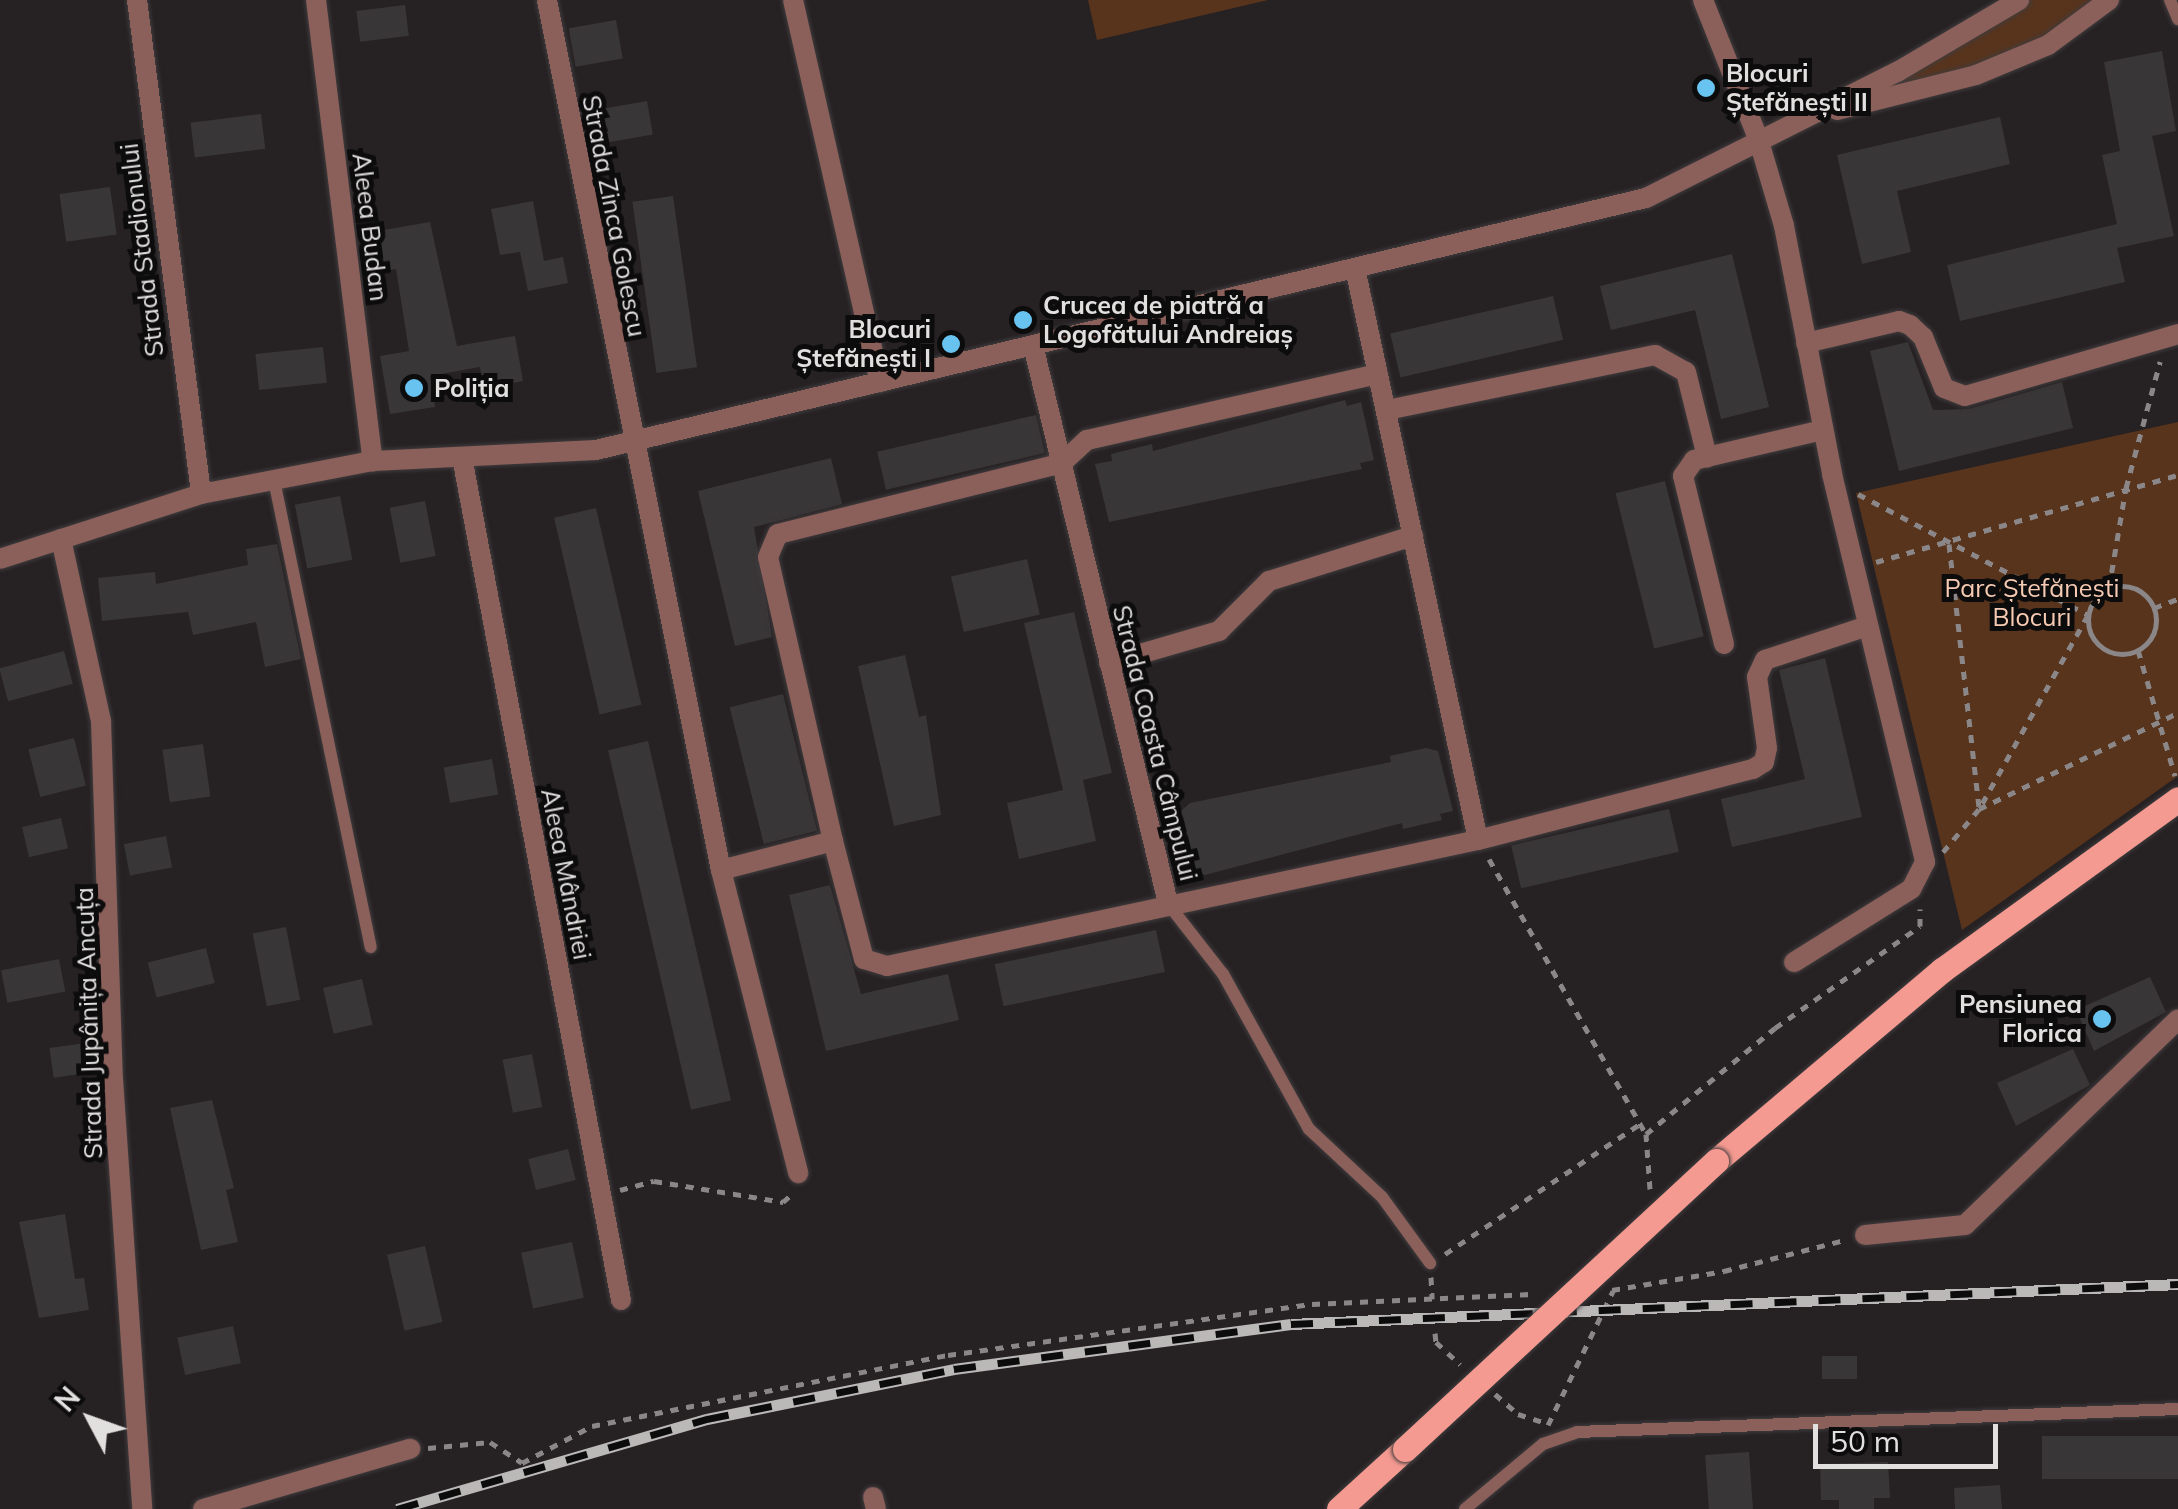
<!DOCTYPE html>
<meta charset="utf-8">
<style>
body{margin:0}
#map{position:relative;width:2178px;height:1509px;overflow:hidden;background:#262123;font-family:Mulish,sans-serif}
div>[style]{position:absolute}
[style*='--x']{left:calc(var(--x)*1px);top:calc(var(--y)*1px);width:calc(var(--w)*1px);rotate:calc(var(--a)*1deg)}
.green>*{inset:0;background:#58341d}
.building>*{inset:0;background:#393638;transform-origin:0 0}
.path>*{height:5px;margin-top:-2.5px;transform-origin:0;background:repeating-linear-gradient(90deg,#8b8788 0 8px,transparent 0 16px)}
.path>.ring{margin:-2.5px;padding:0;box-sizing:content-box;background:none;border:5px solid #8b8788;border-radius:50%}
.roads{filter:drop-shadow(0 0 2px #403c3d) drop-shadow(0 0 2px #403c3d)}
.service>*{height:12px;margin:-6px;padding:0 6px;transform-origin:6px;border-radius:6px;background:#8b5f5a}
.minor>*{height:20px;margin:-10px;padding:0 10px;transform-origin:10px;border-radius:10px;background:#8b5f5a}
.tertiary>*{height:20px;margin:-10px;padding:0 10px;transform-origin:10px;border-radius:10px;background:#8b5f5a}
.primary>*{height:25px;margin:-12.5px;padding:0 12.5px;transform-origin:12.5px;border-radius:12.5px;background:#f59a91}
.rail>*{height:11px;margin-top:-5.5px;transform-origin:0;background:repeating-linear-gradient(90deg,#0d0c0c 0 22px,#bbb8b8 0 44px);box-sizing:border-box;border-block:2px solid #bbb8b8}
.bridges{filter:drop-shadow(0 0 2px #403c3d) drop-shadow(0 0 2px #403c3d)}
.primary-bridge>*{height:25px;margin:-12.5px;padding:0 12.5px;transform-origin:12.5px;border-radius:12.5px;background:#f59a91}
.dots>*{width:28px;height:28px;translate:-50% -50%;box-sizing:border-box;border:5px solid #0d0c0c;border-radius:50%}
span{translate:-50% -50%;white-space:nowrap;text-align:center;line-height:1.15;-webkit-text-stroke:10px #0d0c0c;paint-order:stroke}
.poi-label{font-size:25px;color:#e2dfdf;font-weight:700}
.left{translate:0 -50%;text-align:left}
.right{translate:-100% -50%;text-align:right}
.street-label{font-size:25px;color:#e2dfdf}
.park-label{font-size:25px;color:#f7cbb3}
.north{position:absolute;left:40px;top:1369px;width:100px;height:100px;-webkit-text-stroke:8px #0d0c0c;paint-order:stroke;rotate:311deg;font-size:28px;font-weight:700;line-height:40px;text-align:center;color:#e2dfdf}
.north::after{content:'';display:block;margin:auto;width:35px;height:45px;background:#e2dfdf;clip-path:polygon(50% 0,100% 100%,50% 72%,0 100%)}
.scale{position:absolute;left:1813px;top:1424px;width:185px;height:45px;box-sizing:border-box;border:5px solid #e2dfdf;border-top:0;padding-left:12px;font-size:30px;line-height:35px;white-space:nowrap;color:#e2dfdf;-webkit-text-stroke:8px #0d0c0c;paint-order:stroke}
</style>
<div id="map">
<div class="green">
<div style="clip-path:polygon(1088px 0,1268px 0,1097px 40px)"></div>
<div style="clip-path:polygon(2028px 0,2100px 0,2044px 41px,1917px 88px,1880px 87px)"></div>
<div style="clip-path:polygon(2178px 422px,2178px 776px,1962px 930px,1856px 493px)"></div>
</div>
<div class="building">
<div style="left:405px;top:5px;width:31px;height:49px;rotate:83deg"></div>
<div style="left:616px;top:20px;width:39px;height:48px;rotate:80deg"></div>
<div style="clip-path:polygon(2162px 51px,2176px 131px,2152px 136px,2174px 236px,2117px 248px,2125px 282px,1960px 321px,1947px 265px,2117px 224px,2102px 155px,2120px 151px,2104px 62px)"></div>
<div style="left:647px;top:101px;width:34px;height:45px;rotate:80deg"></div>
<div style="left:261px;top:114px;width:35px;height:71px;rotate:83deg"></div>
<div style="clip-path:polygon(2000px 117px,2010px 164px,1897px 191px,1911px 252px,1862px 264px,1837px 155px)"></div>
<div style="left:110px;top:187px;width:48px;height:51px;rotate:82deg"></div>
<div style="left:673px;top:196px;width:173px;height:41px;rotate:82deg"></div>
<div style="clip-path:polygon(533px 201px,544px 261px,563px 257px,568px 283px,528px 291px,520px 252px,500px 255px,491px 209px)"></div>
<div style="clip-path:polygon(430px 222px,457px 346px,515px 336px,523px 381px,483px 388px,480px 367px,430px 376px,435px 407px,390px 414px,380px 356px,409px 351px,396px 269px,378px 272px,372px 232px)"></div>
<div style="clip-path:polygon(1732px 254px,1769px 407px,1721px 419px,1695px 310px,1611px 330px,1600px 286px)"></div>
<div style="left:1553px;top:296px;width:45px;height:167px;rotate:77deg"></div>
<div style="clip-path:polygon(1908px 342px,1933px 410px,1969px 409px,2062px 382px,2073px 428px,1899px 471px,1870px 351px)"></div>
<div style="left:323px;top:347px;width:36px;height:68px;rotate:84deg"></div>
<div style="clip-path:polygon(1345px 400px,1347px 406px,1361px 402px,1374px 460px,1360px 463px,1362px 469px,1109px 522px,1095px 464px,1112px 461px,1111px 454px,1152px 444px,1153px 451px)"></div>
<div style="left:1036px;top:415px;width:39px;height:163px;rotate:77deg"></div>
<div style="clip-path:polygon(831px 458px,842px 504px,754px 527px,772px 637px,735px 646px,698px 491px)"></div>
<div style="left:1665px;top:481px;width:160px;height:51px;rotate:76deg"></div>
<div style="left:340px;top:496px;width:65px;height:46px;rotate:79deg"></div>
<div style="left:425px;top:501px;width:56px;height:36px;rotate:79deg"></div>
<div style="left:596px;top:508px;width:202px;height:43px;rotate:77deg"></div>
<div style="clip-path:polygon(277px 544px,301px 659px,265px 667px,256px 622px,193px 635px,188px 612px,102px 621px,98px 578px,155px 572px,156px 584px,248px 565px,246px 549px)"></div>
<div style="left:1027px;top:559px;width:57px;height:78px;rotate:77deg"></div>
<div style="clip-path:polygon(1074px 612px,1112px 773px,1083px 780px,1096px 841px,1019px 859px,1007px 803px,1063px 790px,1024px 623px)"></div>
<div style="left:64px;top:651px;width:34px;height:67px;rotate:75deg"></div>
<div style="clip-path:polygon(905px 655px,919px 717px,926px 715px,941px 815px,894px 826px,858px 666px)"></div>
<div style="clip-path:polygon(1825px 658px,1862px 817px,1732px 847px,1721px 799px,1805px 779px,1779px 670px)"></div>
<div style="left:783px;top:694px;width:141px;height:55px;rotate:76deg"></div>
<div style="left:74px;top:738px;width:49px;height:47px;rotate:76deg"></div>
<div style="left:648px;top:741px;width:369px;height:41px;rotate:77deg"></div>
<div style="left:203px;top:744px;width:53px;height:41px;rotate:82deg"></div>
<div style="clip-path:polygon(1426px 748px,1438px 751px,1453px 811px,1440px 814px,1442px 820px,1403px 829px,1402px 823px,1205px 875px,1195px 872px,1181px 811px,1190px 803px,1391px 762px,1390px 756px)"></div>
<div style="left:492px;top:759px;width:36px;height:49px;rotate:80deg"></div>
<div style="left:1669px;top:809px;width:44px;height:162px;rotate:77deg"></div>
<div style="left:61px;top:818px;width:31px;height:40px;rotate:77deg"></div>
<div style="left:166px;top:836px;width:32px;height:43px;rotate:79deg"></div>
<div style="clip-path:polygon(830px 885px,861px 994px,948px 974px,959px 1020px,826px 1051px,789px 895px)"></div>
<div style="left:286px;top:927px;width:74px;height:34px;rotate:79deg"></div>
<div style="left:1156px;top:930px;width:43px;height:165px;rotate:78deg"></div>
<div style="left:206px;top:948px;width:36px;height:60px;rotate:76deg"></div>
<div style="left:59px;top:959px;width:33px;height:59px;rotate:79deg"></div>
<div style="clip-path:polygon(2150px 977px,2166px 1012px,2094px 1051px,2076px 1010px)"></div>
<div style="left:362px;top:979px;width:47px;height:40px;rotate:77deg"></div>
<div style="left:93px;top:1042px;width:30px;height:44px;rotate:82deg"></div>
<div style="clip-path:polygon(2073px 1049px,2090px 1085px,2016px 1126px,1997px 1083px)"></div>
<div style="left:532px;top:1054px;width:54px;height:30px;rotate:79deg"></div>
<div style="clip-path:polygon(212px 1100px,234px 1188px,226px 1190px,238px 1242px,201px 1250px,170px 1108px)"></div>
<div style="left:568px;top:1149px;width:32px;height:41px;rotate:76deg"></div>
<div style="clip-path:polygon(65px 1214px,75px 1279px,84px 1278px,89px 1310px,39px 1318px,19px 1222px)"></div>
<div style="left:572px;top:1242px;width:57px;height:52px;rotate:78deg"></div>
<div style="left:425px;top:1246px;width:78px;height:39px;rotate:77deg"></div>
<div style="left:233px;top:1326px;width:38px;height:57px;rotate:78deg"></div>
<div style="left:1857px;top:1356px;width:23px;height:35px;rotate:90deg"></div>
<div style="left:2178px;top:1436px;width:43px;height:136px;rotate:90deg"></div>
<div style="left:1749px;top:1452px;width:57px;height:44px;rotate:86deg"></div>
<div style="clip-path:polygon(1888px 1462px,1890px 1498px,1874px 1498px,1874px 1509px,1839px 1509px,1839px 1500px,1821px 1500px,1820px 1464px)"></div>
<div style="clip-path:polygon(2000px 1485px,2002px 1509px,1955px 1509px,1954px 1488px)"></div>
</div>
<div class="path">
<div style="--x:1858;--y:494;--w:260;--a:27.7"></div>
<div style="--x:2088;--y:615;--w:219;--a:119.3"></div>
<div style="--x:1949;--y:544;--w:264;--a:83.5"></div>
<div style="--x:1876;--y:562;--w:314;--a:-16.1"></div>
<div class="ring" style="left:2088px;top:586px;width:63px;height:63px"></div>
<div style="--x:2109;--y:588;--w:101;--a:-80.4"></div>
<div style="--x:2126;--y:488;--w:131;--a:-74.9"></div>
<div style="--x:2154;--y:608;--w:26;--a:-21"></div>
<div style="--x:2138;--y:650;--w:131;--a:73.6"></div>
<div style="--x:1943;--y:852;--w:56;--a:-50.1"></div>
<div style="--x:1979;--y:809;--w:221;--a:-25.8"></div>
<div style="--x:1489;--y:859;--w:317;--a:60.3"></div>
<div style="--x:1650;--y:1189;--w:55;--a:-94.2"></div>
<div style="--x:1646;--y:1134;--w:167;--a:-39.4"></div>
<div style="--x:1775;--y:1028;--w:177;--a:-35.1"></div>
<div style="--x:1920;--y:926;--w:17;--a:-90"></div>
<div style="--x:620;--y:1190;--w:35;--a:-15"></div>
<div style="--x:654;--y:1181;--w:131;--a:9.2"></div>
<div style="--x:783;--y:1202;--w:13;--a:-42"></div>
<div style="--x:1445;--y:1254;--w:234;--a:-33.7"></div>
<div style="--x:1431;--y:1277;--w:22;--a:87"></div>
<div style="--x:1612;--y:1290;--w:114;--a:-9.6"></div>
<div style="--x:1724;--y:1271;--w:125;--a:-14.4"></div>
<div style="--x:1435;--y:1333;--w:9;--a:84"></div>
<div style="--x:1436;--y:1342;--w:33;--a:43"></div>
<div style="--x:1495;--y:1394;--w:30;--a:41"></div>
<div style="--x:1518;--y:1414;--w:28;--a:18"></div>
<div style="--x:1548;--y:1425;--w:149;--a:-64.1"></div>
<div style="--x:428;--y:1448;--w:62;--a:-5.5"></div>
<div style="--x:490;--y:1442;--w:38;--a:33"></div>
<div style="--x:522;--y:1463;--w:79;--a:-27.9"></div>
<div style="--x:592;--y:1426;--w:363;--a:-11.3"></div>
<div style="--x:948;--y:1355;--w:368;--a:-8"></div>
<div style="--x:1312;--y:1304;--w:224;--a:-2.6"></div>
</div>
<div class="roads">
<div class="service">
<div style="--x:2170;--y:0;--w:21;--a:67"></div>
<div style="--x:274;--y:480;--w:477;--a:78.3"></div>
<div style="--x:1169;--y:905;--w:88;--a:52"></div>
<div style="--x:1223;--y:974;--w:177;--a:61"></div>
<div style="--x:1309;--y:1129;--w:100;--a:43"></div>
<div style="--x:1382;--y:1197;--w:82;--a:54"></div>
<div style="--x:1465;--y:1509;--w:102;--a:-39.8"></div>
<div style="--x:1543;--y:1444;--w:36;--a:-19"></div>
<div style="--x:1577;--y:1432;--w:601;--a:-2.19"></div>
</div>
<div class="minor">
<div style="--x:137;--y:0;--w:498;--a:82.6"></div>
<div style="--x:316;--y:0;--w:465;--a:83"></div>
<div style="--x:547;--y:0;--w:887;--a:78.69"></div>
<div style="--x:721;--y:870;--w:313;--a:75.7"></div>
<div style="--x:793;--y:0;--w:392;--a:77.2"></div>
<div style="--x:1703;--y:0;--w:149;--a:68.3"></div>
<div style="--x:1758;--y:138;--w:92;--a:73.5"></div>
<div style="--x:1784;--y:226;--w:253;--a:79"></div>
<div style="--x:1832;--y:474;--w:399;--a:76.5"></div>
<div style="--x:1925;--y:862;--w:30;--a:117"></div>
<div style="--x:1911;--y:889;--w:138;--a:148"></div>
<div style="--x:1355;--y:268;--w:585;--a:77.86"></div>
<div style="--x:1806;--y:343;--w:96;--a:-13.3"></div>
<div style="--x:1899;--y:321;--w:12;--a:20"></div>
<div style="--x:1910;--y:325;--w:18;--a:43"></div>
<div style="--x:1923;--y:337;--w:55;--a:67.6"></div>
<div style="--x:1944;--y:388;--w:22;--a:21"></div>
<div style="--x:1965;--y:396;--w:222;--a:-16.2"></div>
<div style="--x:1033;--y:345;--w:574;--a:76.4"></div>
<div style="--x:1387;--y:410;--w:274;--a:-11.6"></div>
<div style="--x:1655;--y:355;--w:35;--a:29"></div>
<div style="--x:1686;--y:372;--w:88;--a:76.1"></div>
<div style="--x:462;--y:457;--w:858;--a:79.32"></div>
<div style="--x:61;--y:539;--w:186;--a:77.6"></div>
<div style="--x:101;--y:721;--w:358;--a:88.1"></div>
<div style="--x:113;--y:1079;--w:431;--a:86.1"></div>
<div style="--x:1724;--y:644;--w:173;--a:-103.7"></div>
<div style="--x:1683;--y:476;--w:19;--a:-55"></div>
<div style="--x:1694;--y:460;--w:132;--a:-13.1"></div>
<div style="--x:1109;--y:663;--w:115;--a:-16.2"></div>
<div style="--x:1219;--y:631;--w:71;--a:-45"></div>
<div style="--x:1269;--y:581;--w:151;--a:-17.4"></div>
<div style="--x:833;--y:841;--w:122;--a:75.3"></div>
<div style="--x:864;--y:959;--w:24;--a:17"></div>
<div style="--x:887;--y:966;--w:604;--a:-12.04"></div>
<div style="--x:1478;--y:840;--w:284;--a:-14.5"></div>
<div style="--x:1753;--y:769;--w:13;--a:-32"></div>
<div style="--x:1764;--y:762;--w:14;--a:-78"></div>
<div style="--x:1767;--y:748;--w:72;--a:-98"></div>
<div style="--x:1757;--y:677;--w:19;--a:-65"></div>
<div style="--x:1765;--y:660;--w:108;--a:-18.3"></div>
<div style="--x:721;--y:870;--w:116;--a:-14.5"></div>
<div style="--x:833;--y:841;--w:291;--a:-102.9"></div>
<div style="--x:768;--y:557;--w:25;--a:-67"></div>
<div style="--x:778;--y:534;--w:293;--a:-14"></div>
<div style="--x:1062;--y:463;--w:34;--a:-43"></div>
<div style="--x:1087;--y:440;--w:298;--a:-12.8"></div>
<div style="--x:1865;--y:1235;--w:100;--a:-5.7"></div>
<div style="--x:1965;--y:1225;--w:296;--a:-44"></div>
<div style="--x:873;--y:1497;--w:12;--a:76"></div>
<div style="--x:203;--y:1509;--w:216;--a:-16.2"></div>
</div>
<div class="tertiary">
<div style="--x:1837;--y:110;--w:143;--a:-14.1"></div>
<div style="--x:1976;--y:75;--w:78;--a:-22.6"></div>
<div style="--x:2048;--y:45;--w:76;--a:-36.4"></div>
<div style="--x:0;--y:559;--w:211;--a:-17.9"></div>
<div style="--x:201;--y:494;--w:175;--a:-10.9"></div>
<div style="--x:373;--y:461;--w:223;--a:-2.8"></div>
<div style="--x:596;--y:450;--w:1080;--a:-13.5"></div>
<div style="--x:1646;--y:198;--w:281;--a:-26.7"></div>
<div style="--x:1897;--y:72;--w:142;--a:-30.5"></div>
</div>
<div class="primary">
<div style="--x:1716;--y:1161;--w:296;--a:-40.2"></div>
<div style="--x:1942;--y:970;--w:291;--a:-35.9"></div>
<div style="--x:1339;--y:1509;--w:89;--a:-42.3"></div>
</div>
</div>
<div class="rail">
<div style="--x:397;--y:1509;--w:323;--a:-16.2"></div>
<div style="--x:707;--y:1419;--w:252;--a:-11.4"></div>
<div style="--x:954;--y:1369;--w:340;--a:-7.6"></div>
<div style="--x:1291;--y:1324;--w:888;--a:-2.58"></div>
</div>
<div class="bridges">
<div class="primary-bridge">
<div style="--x:1405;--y:1449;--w:424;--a:-42.8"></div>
</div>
</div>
<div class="dots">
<div style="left:1706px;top:88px;background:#69c3f1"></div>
<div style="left:1023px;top:320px;background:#69c3f1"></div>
<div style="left:951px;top:344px;background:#69c3f1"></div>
<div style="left:414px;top:388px;background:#69c3f1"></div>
<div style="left:2102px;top:1019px;background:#69c3f1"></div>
</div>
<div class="poi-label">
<span class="left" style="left:1726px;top:88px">Blocuri<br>Ștefănești II</span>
<span class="left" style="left:1043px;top:320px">Crucea de piatră a<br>Logofătului Andreiaș</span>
<span class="right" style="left:931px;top:344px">Blocuri<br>Ștefănești I</span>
<span class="left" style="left:434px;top:388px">Poliția</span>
<span class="right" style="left:2082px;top:1019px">Pensiunea<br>Florica</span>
</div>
<div class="street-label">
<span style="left:614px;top:216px;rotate:79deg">Strada Zinca Golescu</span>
<span style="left:370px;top:227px;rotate:83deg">Aleea Budan</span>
<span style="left:142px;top:250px;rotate:-97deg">Strada Stadionului</span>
<span style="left:1155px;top:743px;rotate:76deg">Strada Coasta Câmpului</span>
<span style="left:566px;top:874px;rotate:79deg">Aleea Mândriei</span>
<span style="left:89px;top:1023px;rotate:-92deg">Strada Jupânița Ancuța</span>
</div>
<div class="park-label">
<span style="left:2032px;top:603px">Parc Ștefănești<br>Blocuri</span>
</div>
<div class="north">N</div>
<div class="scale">50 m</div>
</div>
